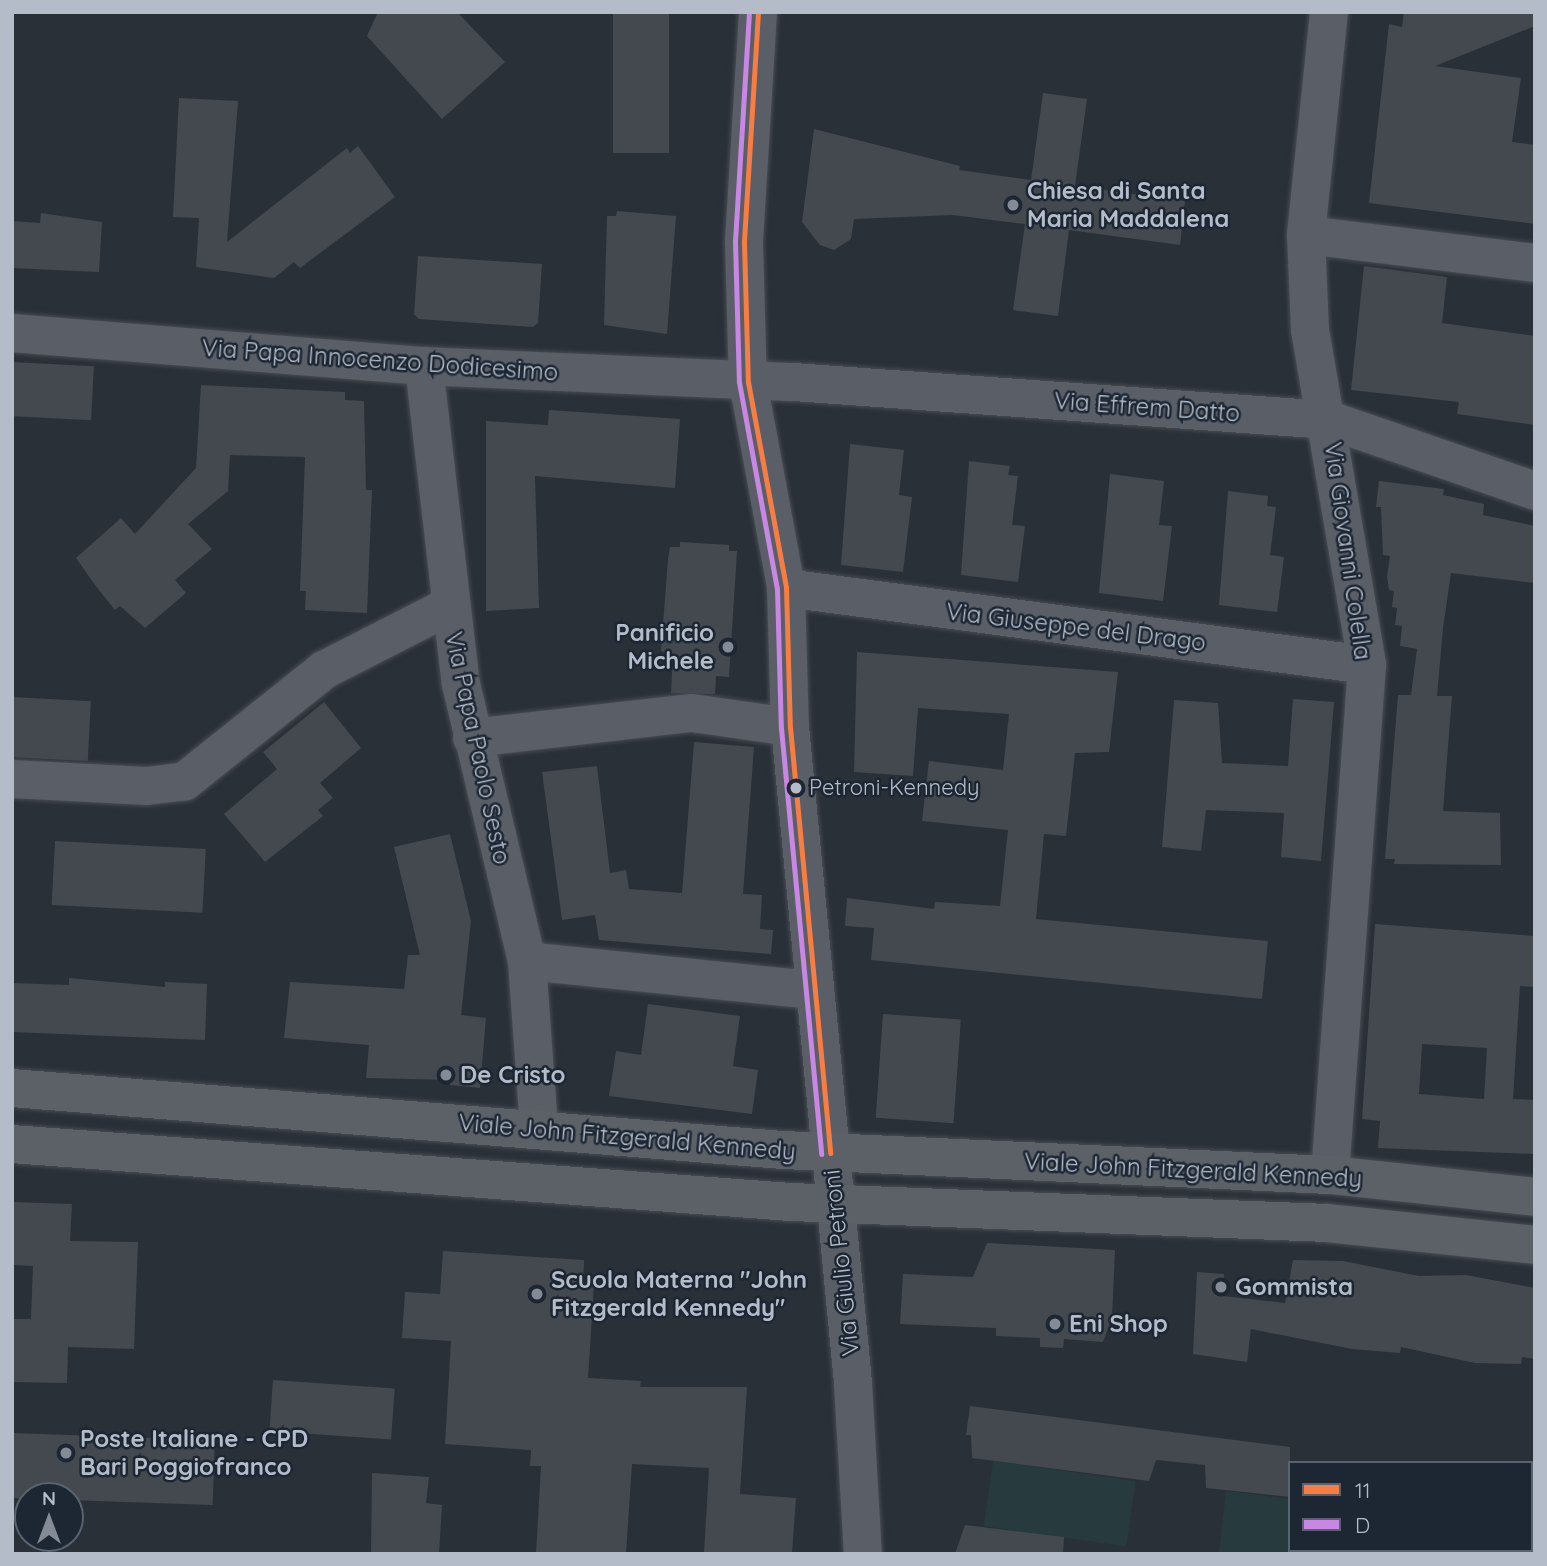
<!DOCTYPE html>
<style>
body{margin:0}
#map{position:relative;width:1547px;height:1566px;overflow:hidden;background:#2a3038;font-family:Quicksand,sans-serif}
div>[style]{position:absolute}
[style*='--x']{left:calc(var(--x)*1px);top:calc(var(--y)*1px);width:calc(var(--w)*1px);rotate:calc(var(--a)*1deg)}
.green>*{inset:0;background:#273a3e;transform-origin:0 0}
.building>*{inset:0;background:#444950;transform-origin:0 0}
.roads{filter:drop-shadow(0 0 2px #484c53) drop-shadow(0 0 2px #484c53)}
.minor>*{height:38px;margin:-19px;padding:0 19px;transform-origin:19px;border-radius:19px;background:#5a5e66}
.major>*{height:38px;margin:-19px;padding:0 19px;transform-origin:19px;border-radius:19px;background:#5c6168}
.bus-1>*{height:5px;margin:-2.5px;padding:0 2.5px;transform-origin:2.5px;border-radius:2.5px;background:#f77d43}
.bus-2>*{height:5px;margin:-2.5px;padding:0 2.5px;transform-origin:2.5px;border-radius:2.5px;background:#c787e3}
.dots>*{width:19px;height:19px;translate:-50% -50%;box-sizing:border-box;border:4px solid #1d2633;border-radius:50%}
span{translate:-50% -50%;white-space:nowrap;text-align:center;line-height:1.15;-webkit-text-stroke:5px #1d2633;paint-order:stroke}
.bus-label{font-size:22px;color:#b4bcc9}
.left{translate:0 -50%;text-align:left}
.poi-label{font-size:24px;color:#b4bcc9;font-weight:700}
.right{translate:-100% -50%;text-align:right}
.street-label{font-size:24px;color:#b4bcc9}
.frame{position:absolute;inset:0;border:14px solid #b4bcc9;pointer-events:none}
.legend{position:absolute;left:1288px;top:1461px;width:245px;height:91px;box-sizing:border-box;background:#1d2633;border:2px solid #59626f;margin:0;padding:9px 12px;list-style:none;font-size:21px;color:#b4bcc9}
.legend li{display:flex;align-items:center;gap:14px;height:35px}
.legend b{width:35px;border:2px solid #59626f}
.north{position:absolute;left:14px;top:1482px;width:70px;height:70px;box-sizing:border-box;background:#1d2633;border:2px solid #59626f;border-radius:50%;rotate:0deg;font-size:19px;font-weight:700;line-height:28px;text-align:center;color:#b4bcc9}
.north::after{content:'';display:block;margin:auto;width:24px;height:32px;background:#848b96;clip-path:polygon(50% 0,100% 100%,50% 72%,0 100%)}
</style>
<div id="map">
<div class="green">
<div style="left:993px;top:1461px;width:144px;height:66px;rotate:8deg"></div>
<div style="clip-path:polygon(1226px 1491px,1290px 1499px,1290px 1550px,1364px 1554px,1219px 1554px)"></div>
</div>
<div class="building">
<div style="clip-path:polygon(378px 12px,457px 12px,505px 62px,442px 119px,367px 36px)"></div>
<div style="left:613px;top:12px;width:56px;height:141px"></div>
<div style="clip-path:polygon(1404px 12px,1535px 12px,1535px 26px,1435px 66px,1521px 78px,1512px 142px,1535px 145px,1535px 224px,1369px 203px,1389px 24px,1402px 27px)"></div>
<div style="clip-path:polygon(1043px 93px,1087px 99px,1075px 186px,1185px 201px,1180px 245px,1069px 230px,1058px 316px,1013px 310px,1025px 224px,953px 215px,854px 219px,851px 239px,834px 250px,820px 245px,802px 222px,814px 129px,960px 166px,959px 170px,1031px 180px)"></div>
<div style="clip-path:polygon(179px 98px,238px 101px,227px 242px,347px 148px,350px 153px,358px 146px,395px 197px,300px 268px,294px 262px,274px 278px,196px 267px,199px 218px,173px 217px)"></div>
<div style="clip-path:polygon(617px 211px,676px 216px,667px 334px,604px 325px,607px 216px,616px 216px)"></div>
<div style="clip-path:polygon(41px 213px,102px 222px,99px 272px,12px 268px,12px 221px,40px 223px)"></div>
<div style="clip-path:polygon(418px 256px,542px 264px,538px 323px,533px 327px,419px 319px,414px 314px)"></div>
<div style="clip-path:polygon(1364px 266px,1447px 277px,1442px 323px,1535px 336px,1535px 425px,1457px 414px,1459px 402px,1351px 390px)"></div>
<div style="left:12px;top:362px;width:82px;height:54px;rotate:3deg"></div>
<div style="clip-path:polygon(201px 385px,345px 392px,345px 400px,364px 401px,366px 490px,372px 490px,367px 613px,305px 610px,306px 591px,300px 591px,305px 457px,230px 455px,228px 491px,188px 524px,212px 549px,175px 580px,186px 593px,145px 628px,120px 606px,115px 610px,95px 585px,76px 558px,121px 518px,135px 534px,196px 468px)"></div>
<div style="clip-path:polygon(549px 410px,680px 419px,675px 488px,535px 476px,539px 608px,486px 611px,486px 421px,548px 425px)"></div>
<div style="clip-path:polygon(850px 444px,904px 450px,899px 495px,912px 497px,903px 572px,841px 565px)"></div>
<div style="clip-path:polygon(969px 461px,1010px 466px,1008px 475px,1018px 476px,1012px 525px,1025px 526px,1018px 582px,961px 575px)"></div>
<div style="clip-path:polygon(1110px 474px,1164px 481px,1159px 525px,1172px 526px,1163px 601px,1099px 593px)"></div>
<div style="clip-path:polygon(1379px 481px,1444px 489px,1443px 495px,1484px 504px,1483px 515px,1535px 526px,1535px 583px,1451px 573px,1443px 628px,1437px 696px,1452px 696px,1443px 811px,1500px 813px,1501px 865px,1394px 864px,1395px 859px,1385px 859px,1398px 695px,1411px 695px,1417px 649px,1400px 646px,1402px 626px,1395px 625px,1397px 608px,1392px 607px,1394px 591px,1389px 590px,1387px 577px,1390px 556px,1383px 555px,1381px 507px,1376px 507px)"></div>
<div style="clip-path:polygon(1228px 491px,1268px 496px,1267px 506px,1276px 507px,1270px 555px,1284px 557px,1277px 612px,1219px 605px)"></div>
<div style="clip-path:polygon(680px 542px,729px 545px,729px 551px,737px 551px,729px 677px,716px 676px,715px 694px,671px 693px,673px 655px,661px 651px,668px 559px,670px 547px,680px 547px)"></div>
<div style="clip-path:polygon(857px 652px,1118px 672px,1109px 752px,1075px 753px,1066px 836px,1044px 834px,1036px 919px,1268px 941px,1262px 999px,871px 960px,874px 928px,845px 926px,847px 898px,934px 909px,935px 902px,1000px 906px,1008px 830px,922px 821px,929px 761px,1003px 770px,1009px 714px,918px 708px,913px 776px,854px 772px)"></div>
<div style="left:12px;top:697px;width:79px;height:60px;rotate:3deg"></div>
<div style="clip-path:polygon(1293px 699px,1334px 702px,1321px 861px,1281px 857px,1284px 813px,1206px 810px,1201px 851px,1162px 847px,1174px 700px,1218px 703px,1222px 763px,1288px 766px)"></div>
<div style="clip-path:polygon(324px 702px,361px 748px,320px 783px,333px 798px,318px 810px,323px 816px,265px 862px,224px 814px,277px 769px,263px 752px)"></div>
<div style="clip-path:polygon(694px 742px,754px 747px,743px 894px,762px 895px,760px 929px,773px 930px,771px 954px,599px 940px,595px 915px,562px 920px,542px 772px,597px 766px,610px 873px,626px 870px,629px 889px,682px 893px)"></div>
<div style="clip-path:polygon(450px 834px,471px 921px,461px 1015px,486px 1018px,480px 1088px,450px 1085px,450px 1080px,366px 1078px,369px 1045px,284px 1038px,290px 982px,404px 989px,408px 955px,420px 955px,394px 847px)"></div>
<div style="left:55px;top:841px;width:151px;height:64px;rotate:3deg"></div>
<div style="clip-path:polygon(evenodd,1375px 924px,1535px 936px,1535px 987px,1520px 986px,1513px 1099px,1535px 1100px,1535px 1154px,1378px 1148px,1380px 1121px,1362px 1119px,1375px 924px,1422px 1044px,1487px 1048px,1484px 1099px,1419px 1094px,1422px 1044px)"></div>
<div style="clip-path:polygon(69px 978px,165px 987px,165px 982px,207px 984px,205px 1040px,12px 1032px,12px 983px,69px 985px)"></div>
<div style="clip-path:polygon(648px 1004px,740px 1016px,733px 1066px,758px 1070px,752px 1114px,609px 1096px,616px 1051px,641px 1055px)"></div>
<div style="left:883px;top:1014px;width:78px;height:104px;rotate:4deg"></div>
<div style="clip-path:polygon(12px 1202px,72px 1204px,70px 1241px,138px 1242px,134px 1349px,68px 1347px,67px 1383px,12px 1382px,12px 1319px,31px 1319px,33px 1266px,12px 1265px)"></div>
<div style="clip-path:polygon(987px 1243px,1115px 1250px,1112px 1318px,1103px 1342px,1064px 1339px,1063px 1348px,1040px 1347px,1040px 1338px,996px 1336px,996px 1328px,900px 1324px,903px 1274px,973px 1277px)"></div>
<div style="clip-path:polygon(443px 1251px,584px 1260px,583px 1284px,594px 1285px,588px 1378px,641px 1381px,640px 1387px,747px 1387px,740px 1494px,796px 1498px,792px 1554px,704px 1554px,709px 1468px,632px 1464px,626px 1554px,536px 1554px,541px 1466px,530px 1466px,531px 1450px,445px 1444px,451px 1341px,402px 1338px,405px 1292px,440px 1294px)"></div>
<div style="clip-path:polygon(1293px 1260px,1343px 1261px,1419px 1276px,1466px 1275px,1535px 1288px,1535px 1359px,1522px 1357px,1521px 1364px,1475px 1363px,1401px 1347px,1400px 1353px,1352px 1349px,1251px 1329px,1247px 1362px,1193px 1354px,1197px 1272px,1224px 1274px,1223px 1296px,1285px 1303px)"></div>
<div style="left:273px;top:1380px;width:122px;height:51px;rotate:4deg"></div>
<div style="clip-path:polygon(970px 1406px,1290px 1447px,1290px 1497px,1206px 1488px,1205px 1465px,1156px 1460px,1149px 1481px,972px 1458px,971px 1435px,966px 1435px)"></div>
<div style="left:12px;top:1433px;width:203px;height:65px;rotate:2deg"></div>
<div style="clip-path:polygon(372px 1473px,429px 1477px,426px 1503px,442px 1505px,439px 1554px,371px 1554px)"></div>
<div style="clip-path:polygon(965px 1525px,1064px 1537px,1063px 1554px,955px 1554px)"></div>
</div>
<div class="roads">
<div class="minor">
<div style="--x:758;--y:12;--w:231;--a:93.5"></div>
<div style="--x:744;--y:243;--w:139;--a:88.4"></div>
<div style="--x:748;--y:382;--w:209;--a:79.5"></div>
<div style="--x:786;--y:588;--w:139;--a:88.4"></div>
<div style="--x:790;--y:727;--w:659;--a:84.51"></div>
<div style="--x:853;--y:1383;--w:171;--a:86.7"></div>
<div style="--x:1329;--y:12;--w:224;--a:95.9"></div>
<div style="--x:1306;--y:235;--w:95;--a:87.6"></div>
<div style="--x:1310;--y:330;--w:340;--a:80.3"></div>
<div style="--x:1367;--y:665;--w:511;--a:94.15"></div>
<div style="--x:1306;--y:235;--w:231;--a:7"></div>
<div style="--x:12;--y:333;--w:413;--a:4.6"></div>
<div style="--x:424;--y:366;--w:369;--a:2.5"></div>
<div style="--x:793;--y:382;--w:537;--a:4.06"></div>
<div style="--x:1329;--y:420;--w:218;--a:19"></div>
<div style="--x:424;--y:366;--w:320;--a:83.4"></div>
<div style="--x:461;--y:684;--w:285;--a:76.6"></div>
<div style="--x:527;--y:961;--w:169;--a:85.9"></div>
<div style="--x:786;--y:588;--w:586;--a:7.55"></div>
<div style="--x:472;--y:738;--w:221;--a:-6.5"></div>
<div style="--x:692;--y:713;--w:99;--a:8.1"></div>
<div style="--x:12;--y:779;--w:135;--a:3"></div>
<div style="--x:147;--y:786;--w:38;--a:-7"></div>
<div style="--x:185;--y:781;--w:178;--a:-38.6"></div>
<div style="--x:324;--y:670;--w:140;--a:-27.1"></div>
<div style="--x:527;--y:961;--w:286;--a:5.8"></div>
</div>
<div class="major">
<div style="--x:12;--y:1088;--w:773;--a:4.6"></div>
<div style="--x:783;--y:1150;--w:548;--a:2.62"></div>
<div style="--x:1330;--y:1175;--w:206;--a:6.1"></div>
<div style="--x:12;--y:1144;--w:781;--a:4.26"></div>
<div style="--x:791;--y:1202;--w:536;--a:2.24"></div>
<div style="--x:1327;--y:1223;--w:209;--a:6"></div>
</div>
</div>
<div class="bus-1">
<div style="--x:758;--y:12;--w:231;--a:93.5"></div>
<div style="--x:744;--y:243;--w:139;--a:88.4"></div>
<div style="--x:748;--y:382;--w:209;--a:79.5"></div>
<div style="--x:786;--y:588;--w:139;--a:88.4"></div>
<div style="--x:790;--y:727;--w:428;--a:84.6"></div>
</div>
<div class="bus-2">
<div style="--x:749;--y:12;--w:230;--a:93.5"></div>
<div style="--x:735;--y:242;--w:140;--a:88.4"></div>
<div style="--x:739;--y:382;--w:210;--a:79.6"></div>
<div style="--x:777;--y:589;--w:139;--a:88.4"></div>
<div style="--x:781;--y:728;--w:428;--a:84.6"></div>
</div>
<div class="dots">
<div style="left:1013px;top:205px;background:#848b96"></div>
<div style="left:728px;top:647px;background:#848b96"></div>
<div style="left:796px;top:788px;background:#b4bcc9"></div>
<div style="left:446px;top:1075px;background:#848b96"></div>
<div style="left:1221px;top:1287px;background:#848b96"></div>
<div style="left:537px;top:1294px;background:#848b96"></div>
<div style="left:1055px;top:1324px;background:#848b96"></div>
<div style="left:66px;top:1453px;background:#848b96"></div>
</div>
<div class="bus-label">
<span class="left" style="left:809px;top:788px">Petroni-Kennedy</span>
</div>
<div class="poi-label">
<span class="left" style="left:1027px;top:205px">Chiesa di Santa<br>Maria Maddalena</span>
<span class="right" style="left:714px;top:647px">Panificio<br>Michele</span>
<span class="left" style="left:460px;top:1075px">De Cristo</span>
<span class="left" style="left:551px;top:1294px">Scuola Materna "John<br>Fitzgerald Kennedy"</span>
<span class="left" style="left:1235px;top:1287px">Gommista</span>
<span class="left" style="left:1069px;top:1324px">Eni Shop</span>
<span class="left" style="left:80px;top:1453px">Poste Italiane - CPD<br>Bari Poggiofranco</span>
</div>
<div class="street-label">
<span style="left:380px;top:360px;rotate:4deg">Via Papa Innocenzo Dodicesimo</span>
<span style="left:1147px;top:407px;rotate:4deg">Via Effrem Datto</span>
<span style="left:1348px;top:551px;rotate:82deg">Via Giovanni Colella</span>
<span style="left:1076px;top:627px;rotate:7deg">Via Giuseppe del Drago</span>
<span style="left:478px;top:748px;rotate:78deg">Via Papa Paolo Sesto</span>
<span style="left:627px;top:1137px;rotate:5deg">Viale John Fitzgerald Kennedy</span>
<span style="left:1193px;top:1170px;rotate:3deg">Viale John Fitzgerald Kennedy</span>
<span style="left:841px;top:1263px;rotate:-96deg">Via Giulio Petroni</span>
</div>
<div class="frame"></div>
<ul class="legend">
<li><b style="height:9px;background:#f77d43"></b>11</li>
<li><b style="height:9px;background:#c787e3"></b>D</li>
</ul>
<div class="north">N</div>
</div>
